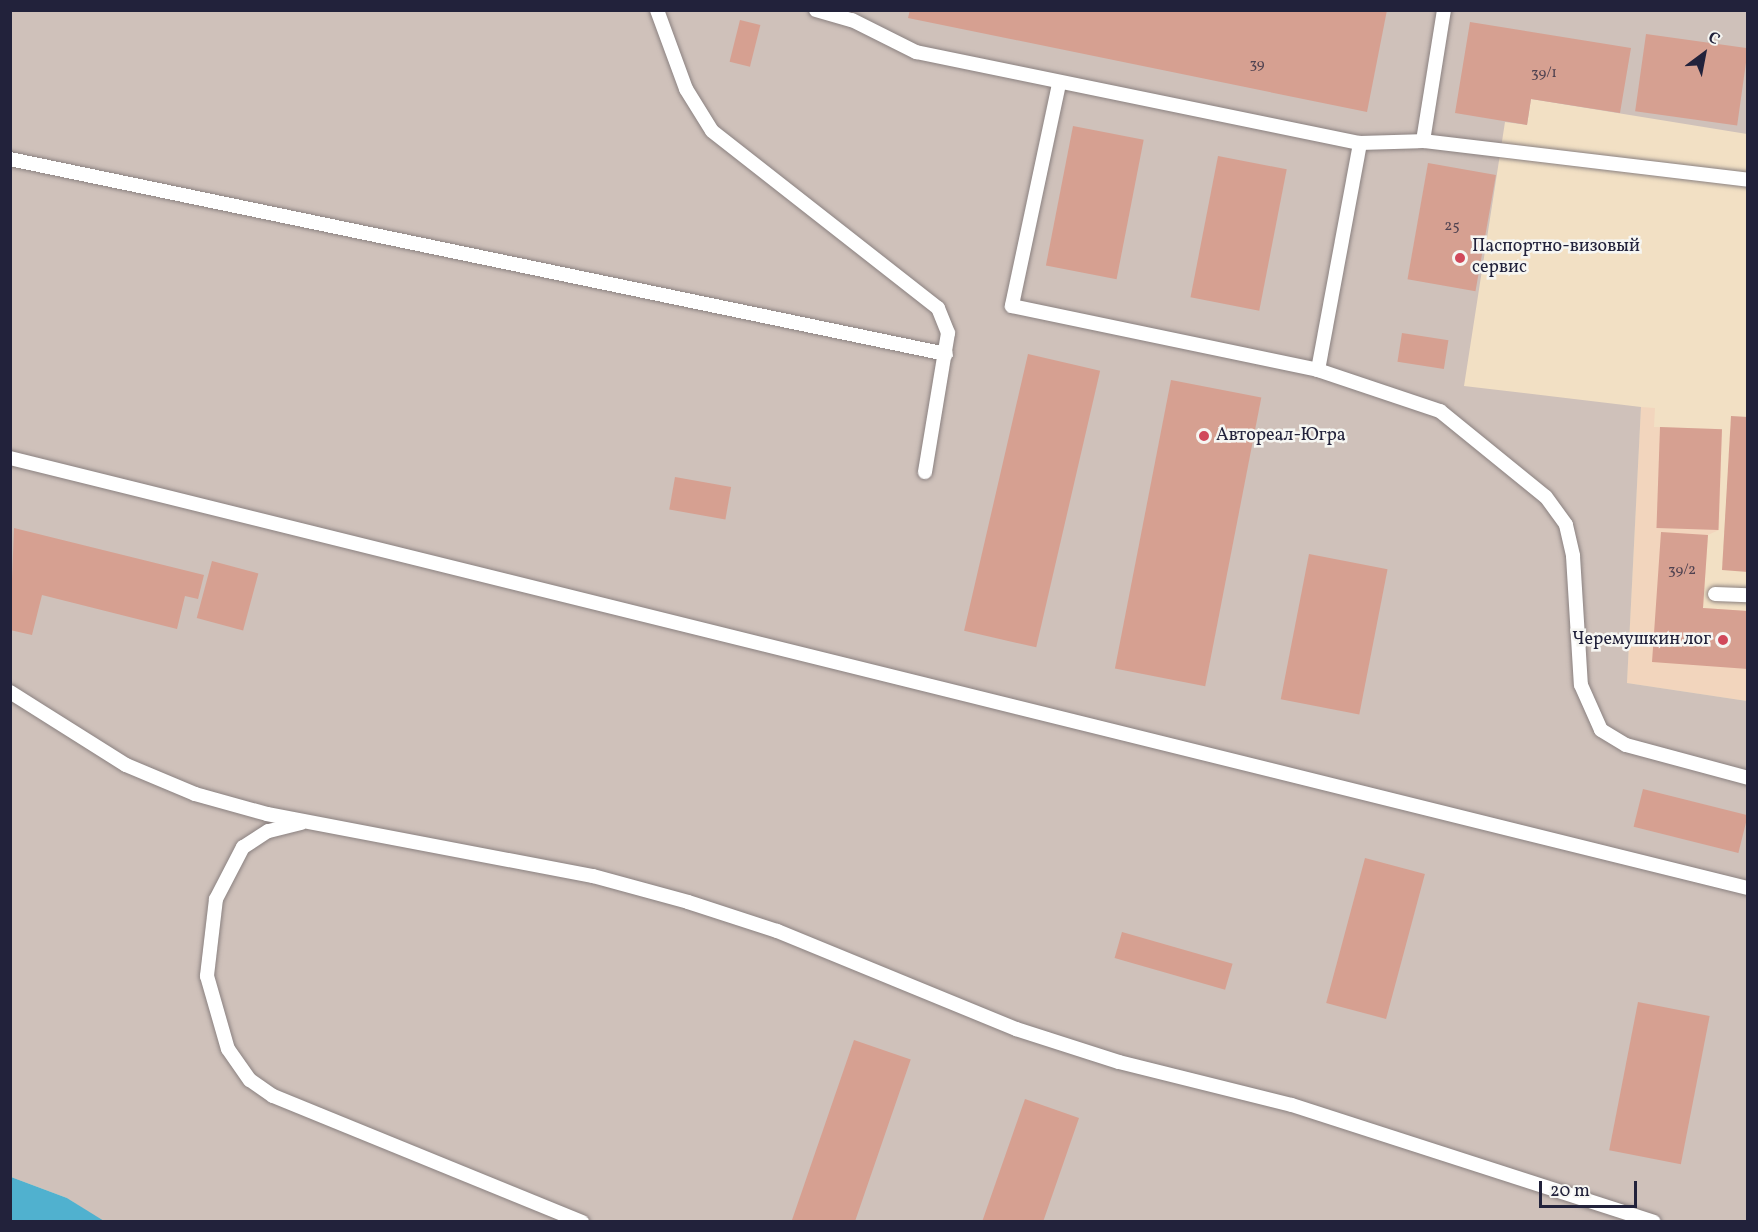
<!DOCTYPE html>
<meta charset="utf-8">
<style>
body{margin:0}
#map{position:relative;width:1758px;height:1232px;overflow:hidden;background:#f2e0c4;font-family:Vollkorn,serif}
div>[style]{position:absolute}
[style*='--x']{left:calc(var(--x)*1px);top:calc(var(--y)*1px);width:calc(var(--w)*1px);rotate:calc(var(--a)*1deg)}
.built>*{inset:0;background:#f2d5bd}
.industrial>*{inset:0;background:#cfc1ba}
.water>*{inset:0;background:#50b1cf}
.building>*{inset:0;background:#d6a091;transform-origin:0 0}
.roads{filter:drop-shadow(0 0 2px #8a8180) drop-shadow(0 0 2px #8a8180)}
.service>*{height:14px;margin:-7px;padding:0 7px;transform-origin:7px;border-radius:7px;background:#fff}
.dots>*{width:16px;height:16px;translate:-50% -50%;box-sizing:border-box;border:3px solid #f6f6f2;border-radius:50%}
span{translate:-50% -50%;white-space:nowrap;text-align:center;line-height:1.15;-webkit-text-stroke:5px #f6f6f2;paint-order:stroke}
.number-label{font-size:15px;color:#4f4250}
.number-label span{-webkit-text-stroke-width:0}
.poi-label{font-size:18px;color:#22223b}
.left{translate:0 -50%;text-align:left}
.right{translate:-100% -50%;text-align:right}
.frame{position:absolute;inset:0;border:12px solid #22223b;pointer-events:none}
.north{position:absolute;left:1674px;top:24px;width:60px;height:60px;-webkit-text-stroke:4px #f6f6f2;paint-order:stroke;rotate:32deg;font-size:16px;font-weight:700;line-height:24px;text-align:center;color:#22223b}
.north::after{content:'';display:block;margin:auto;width:21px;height:27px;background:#22223b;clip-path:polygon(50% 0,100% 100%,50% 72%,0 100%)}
.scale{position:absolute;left:1539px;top:1181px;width:98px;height:27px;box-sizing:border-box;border:3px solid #22223b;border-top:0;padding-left:8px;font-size:18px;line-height:21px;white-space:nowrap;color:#22223b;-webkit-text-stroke:4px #f6f6f2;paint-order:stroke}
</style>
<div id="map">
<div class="built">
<div style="clip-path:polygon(1641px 407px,1655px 408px,1654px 427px,1722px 429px,1719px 530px,1708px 535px,1703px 608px,1747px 611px,1747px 701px,1627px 683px)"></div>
</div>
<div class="industrial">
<div style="clip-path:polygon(10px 11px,1747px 11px,1747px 134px,1531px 99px,1527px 125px,1505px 122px,1464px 386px,1641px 407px,1627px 683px,1747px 701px,1747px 1221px,104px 1222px,67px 1198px,11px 1177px)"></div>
</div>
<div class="water">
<div style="clip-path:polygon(11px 1177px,67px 1198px,104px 1221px,11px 1221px)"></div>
</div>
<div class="building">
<div style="clip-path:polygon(910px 10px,1387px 10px,1367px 112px,908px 18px)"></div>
<div style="left:740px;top:20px;width:21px;height:43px;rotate:14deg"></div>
<div style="clip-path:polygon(1470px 22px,1631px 48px,1620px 113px,1531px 99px,1527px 125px,1455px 113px)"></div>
<div style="left:1646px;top:34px;width:103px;height:78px;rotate:8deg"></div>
<div style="left:1073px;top:126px;width:72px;height:142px;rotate:11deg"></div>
<div style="left:1218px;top:156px;width:70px;height:144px;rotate:11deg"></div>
<div style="left:1428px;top:163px;width:69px;height:118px;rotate:10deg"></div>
<div style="left:1402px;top:333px;width:47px;height:29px;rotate:9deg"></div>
<div style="left:1028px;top:354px;width:74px;height:284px;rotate:13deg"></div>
<div style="left:1171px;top:380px;width:92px;height:294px;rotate:11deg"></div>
<div style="clip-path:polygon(1731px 416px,1748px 417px,1748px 572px,1722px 570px)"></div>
<div style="left:1660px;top:427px;width:62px;height:101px;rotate:2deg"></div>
<div style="left:675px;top:477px;width:57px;height:33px;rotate:10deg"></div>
<div style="clip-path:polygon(14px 528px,204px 575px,198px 599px,185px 596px,177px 629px,42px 595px,32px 635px,10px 630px)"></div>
<div style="clip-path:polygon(1661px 532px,1708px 535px,1703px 608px,1748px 611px,1748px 669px,1652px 662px)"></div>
<div style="left:1309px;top:554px;width:80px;height:148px;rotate:11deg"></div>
<div style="left:212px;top:561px;width:48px;height:59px;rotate:15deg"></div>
<div style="left:1643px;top:789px;width:108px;height:39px;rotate:14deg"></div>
<div style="left:1365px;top:858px;width:62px;height:150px;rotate:15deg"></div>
<div style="left:1122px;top:932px;width:115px;height:27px;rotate:16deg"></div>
<div style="left:1638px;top:1002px;width:73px;height:151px;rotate:11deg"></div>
<div style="left:854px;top:1040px;width:60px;height:193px;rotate:19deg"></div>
<div style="clip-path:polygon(1025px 1099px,1079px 1118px,1043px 1222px,982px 1222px)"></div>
</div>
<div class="roads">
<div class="service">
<div style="--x:657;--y:10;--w:84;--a:69.8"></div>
<div style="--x:686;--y:89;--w:49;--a:58.2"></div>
<div style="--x:712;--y:131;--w:287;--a:38.1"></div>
<div style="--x:938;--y:308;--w:27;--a:68"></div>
<div style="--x:948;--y:333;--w:141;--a:99.4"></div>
<div style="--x:816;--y:10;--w:37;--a:16"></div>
<div style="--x:852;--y:20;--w:72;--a:26.6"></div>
<div style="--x:916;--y:52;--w:453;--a:11.6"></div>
<div style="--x:1360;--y:143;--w:63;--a:-1.8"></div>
<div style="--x:1423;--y:141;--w:327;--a:6.8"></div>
<div style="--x:1059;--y:84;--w:227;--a:102"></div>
<div style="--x:1012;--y:306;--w:313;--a:11.8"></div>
<div style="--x:1318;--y:370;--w:129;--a:18.6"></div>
<div style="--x:1440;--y:411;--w:136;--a:39.1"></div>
<div style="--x:1546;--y:497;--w:34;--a:54"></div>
<div style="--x:1566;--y:525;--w:32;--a:77"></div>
<div style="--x:1573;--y:556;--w:129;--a:86.5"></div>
<div style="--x:1581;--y:685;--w:49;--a:66"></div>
<div style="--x:1601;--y:730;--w:29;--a:31"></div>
<div style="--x:1626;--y:745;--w:126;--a:15.1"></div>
<div style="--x:1423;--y:141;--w:133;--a:-80.9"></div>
<div style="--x:10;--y:159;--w:956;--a:11.77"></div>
<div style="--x:1318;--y:370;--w:231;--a:-79.5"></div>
<div style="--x:10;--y:458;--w:1790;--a:13.9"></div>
<div style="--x:1715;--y:594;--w:33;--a:2"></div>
<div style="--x:10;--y:692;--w:137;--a:32.2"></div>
<div style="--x:126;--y:765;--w:75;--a:22.8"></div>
<div style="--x:195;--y:794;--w:75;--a:15.5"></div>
<div style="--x:267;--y:814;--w:332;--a:10.8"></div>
<div style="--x:593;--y:876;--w:98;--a:15.3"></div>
<div style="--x:688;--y:902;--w:94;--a:18"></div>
<div style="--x:777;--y:931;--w:258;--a:22.3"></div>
<div style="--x:1016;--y:1029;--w:108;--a:17.8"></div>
<div style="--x:1119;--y:1062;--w:178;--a:14"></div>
<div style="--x:1292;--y:1105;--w:380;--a:17.9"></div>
<div style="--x:301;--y:823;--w:34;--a:166"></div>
<div style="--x:268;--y:831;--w:30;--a:147"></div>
<div style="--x:243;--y:847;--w:59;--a:117.4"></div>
<div style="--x:216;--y:899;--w:78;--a:96.7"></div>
<div style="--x:207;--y:976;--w:76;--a:74"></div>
<div style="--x:228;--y:1049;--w:38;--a:55"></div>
<div style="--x:250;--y:1080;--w:28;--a:35"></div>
<div style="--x:273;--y:1096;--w:334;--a:22.2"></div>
</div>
</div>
<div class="dots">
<div style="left:1460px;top:258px;background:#d1495b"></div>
<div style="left:1204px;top:436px;background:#d1495b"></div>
<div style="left:1723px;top:640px;background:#d1495b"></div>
</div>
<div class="number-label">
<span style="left:1257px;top:65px">39</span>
<span style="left:1544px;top:74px">39/1</span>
<span style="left:1452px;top:227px">25</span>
<span style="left:1682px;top:571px">39/2</span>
</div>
<div class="poi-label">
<span class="left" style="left:1472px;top:258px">Паспортно-визовый<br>сервис</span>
<span class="left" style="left:1216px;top:436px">Автореал-Югра</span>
<span class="right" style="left:1711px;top:640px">Черемушкин лог</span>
</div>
<div class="frame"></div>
<div class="north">С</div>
<div class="scale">20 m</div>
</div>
